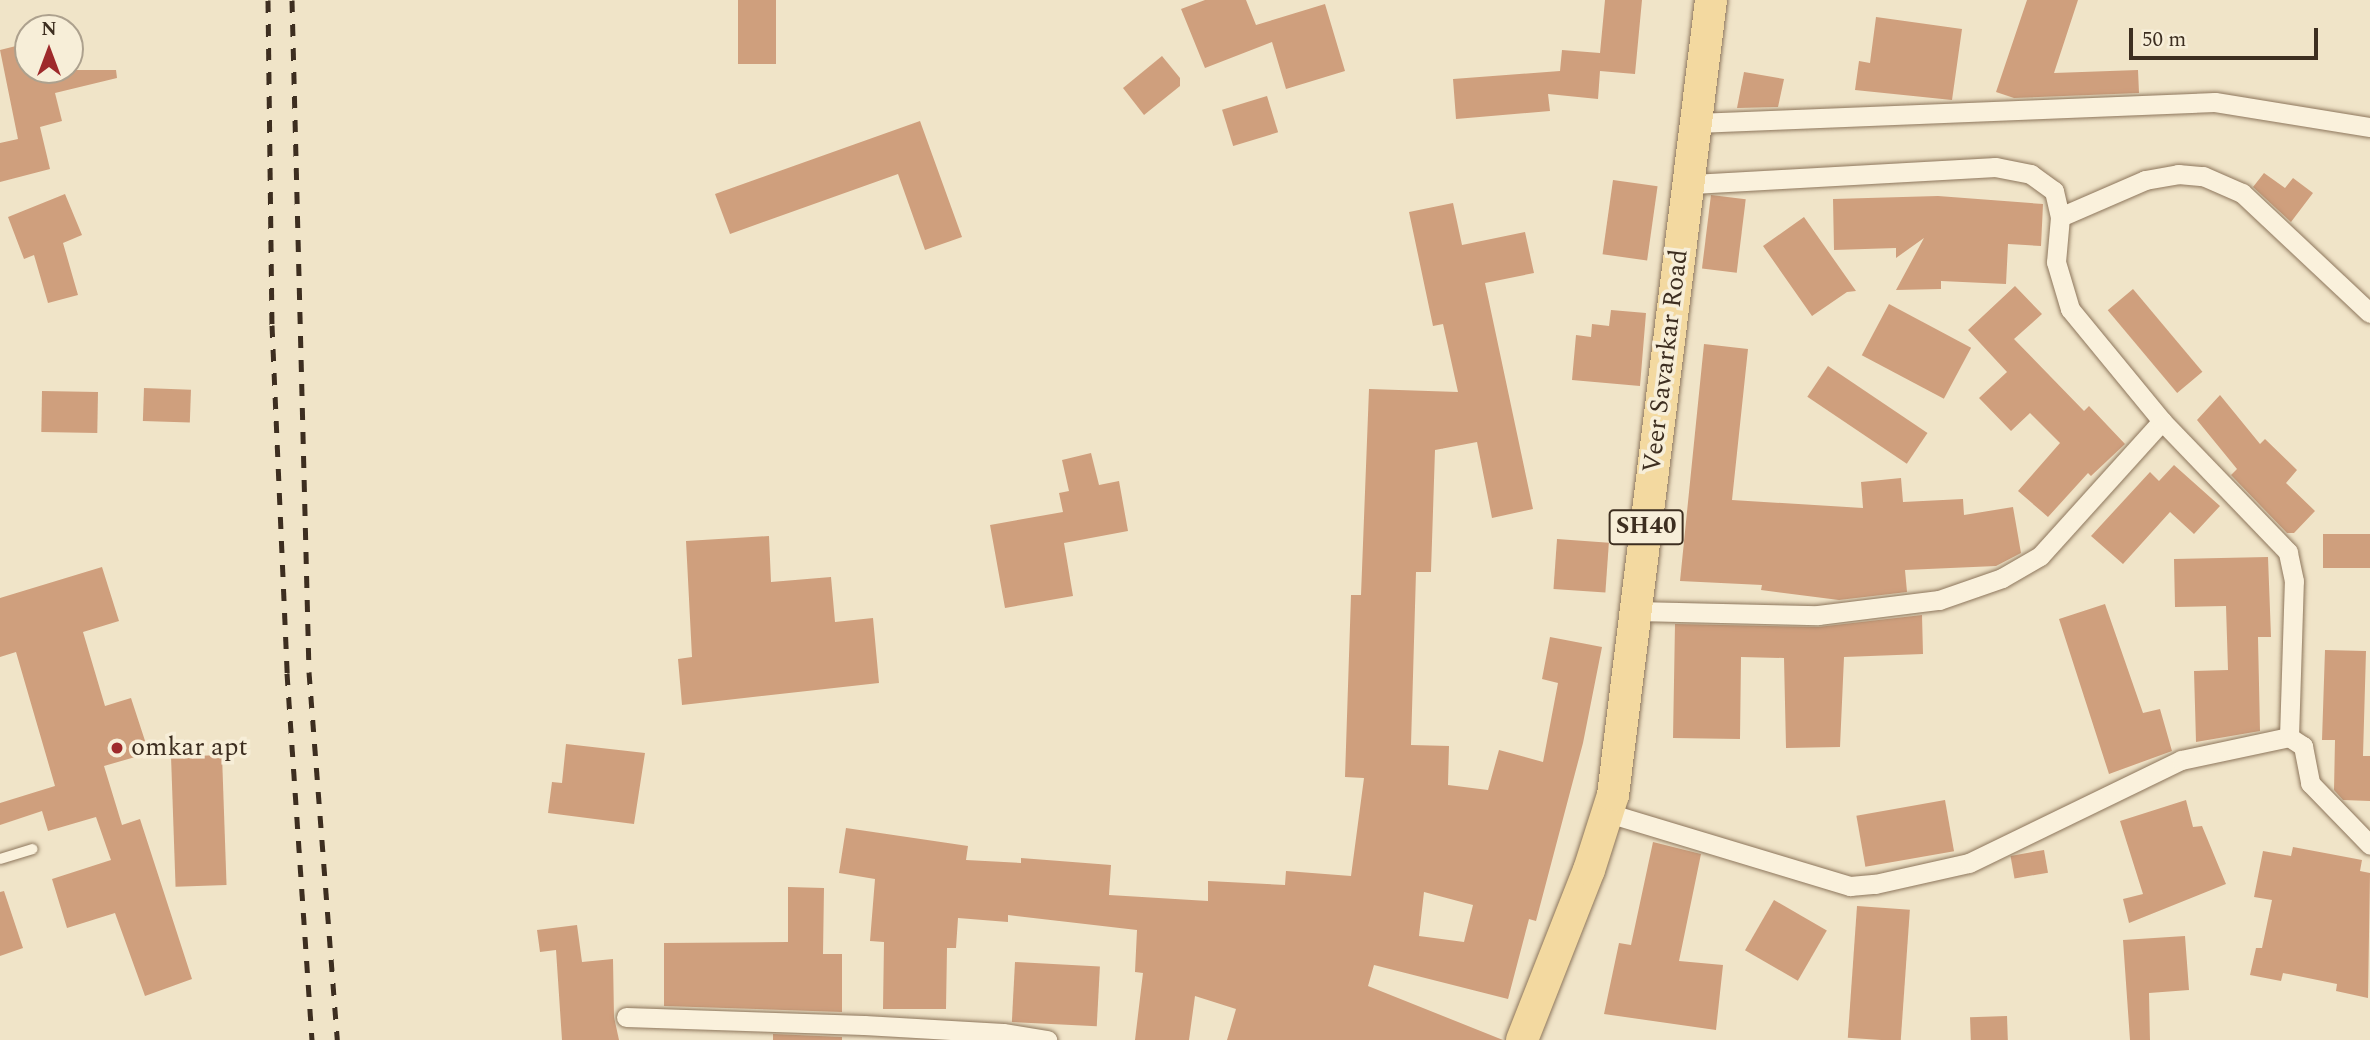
<!DOCTYPE html>
<style>
body{margin:0}
#map{position:relative;width:2370px;height:1040px;overflow:hidden;background:#f0e4c8;font-family:Spectral,serif}
div>[style]{position:absolute}
[style*='--x']{left:calc(var(--x)*1px);top:calc(var(--y)*1px);width:calc(var(--w)*1px);rotate:calc(var(--a)*1deg)}
.building>*{inset:0;background:#cf9f7d;transform-origin:0 0}
.roads{filter:drop-shadow(0 0 2px #8d765c) drop-shadow(0 0 2px #8d765c)}
.lane>*{height:10px;margin:-5px;padding:0 5px;transform-origin:5px;border-radius:5px;background:#faf1dc}
.street>*{height:19px;margin:-9.5px;padding:0 9.5px;transform-origin:9.5px;border-radius:9.5px;background:#faf1dc}
.primary>*{height:32px;margin:-16px;padding:0 16px;transform-origin:16px;border-radius:16px;background:#f3d9a0}
.rail>*{height:5px;margin-top:-2.5px;transform-origin:0;background:repeating-linear-gradient(90deg,#3d2e20 0 12px,transparent 0 24px)}
.dots>*{width:19px;height:19px;translate:-50% -50%;box-sizing:border-box;border:4px solid #f7eed8;border-radius:50%}
span{translate:-50% -50%;white-space:nowrap;text-align:center;line-height:1.15;-webkit-text-stroke:7px #f7eed8;paint-order:stroke}
.shield-label span{padding:2px 5px;background:#f7eed8;border:2px solid;border-radius:5px;-webkit-text-stroke-width:0}
.shield-label{font-size:24px;color:#3d2e20;font-weight:700}
.street-label{font-size:26px;color:#3d2e20}
.poi-label{font-size:26px;color:#3d2e20}
.left{translate:0 -50%;text-align:left}
.north{position:absolute;left:14px;top:14px;width:70px;height:70px;box-sizing:border-box;background:#f7eed8;border:2px solid #ada18e;border-radius:50%;rotate:0deg;font-size:19px;font-weight:700;line-height:28px;text-align:center;color:#3d2e20}
.north::after{content:'';display:block;margin:auto;width:24px;height:32px;background:#9e2a2b;clip-path:polygon(50% 0,100% 100%,50% 72%,0 100%)}
.scale{position:absolute;left:2129px;top:28px;width:189px;height:32px;box-sizing:border-box;border:4px solid #3d2e20;border-top:0;padding-left:9px;font-size:21px;line-height:24px;white-space:nowrap;color:#3d2e20;-webkit-text-stroke:5px #f7eed8;paint-order:stroke}
</style>
<div id="map">
<div class="building">
<div style="left:738px;top:0;width:38px;height:64px"></div>
<div style="clip-path:polygon(1205px 0,1246px 0,1256px 25px,1325px 4px,1345px 71px,1286px 89px,1272px 42px,1205px 68px,1181px 9px)"></div>
<div style="clip-path:polygon(1605px 0,1642px 0,1635px 74px,1600px 71px,1598px 99px,1548px 94px,1550px 111px,1456px 119px,1453px 79px,1560px 71px,1562px 50px,1600px 53px)"></div>
<div style="clip-path:polygon(2027px 0,2078px 0,2054px 73px,2138px 70px,2139px 93px,2014px 98px,1996px 92px)"></div>
<div style="clip-path:polygon(1876px 17px,1962px 29px,1952px 100px,1855px 90px,1859px 61px,1870px 63px)"></div>
<div style="clip-path:polygon(28px 43px,28px 70px,116px 70px,117px 78px,55px 93px,62px 121px,40px 127px,50px 169px,0 182px,0 143px,18px 139px,0 50px)"></div>
<div style="clip-path:polygon(1162px 56px,1180px 78px,1180px 86px,1144px 115px,1123px 88px)"></div>
<div style="clip-path:polygon(1744px 72px,1784px 79px,1778px 107px,1737px 108px)"></div>
<div style="left:1267px;top:96px;width:38px;height:47px;rotate:73deg"></div>
<div style="clip-path:polygon(920px 121px,962px 237px,925px 250px,898px 174px,730px 234px,715px 194px)"></div>
<div style="clip-path:polygon(2264px 173px,2285px 188px,2293px 178px,2313px 193px,2291px 222px,2253px 187px)"></div>
<div style="left:1613px;top:180px;width:45px;height:75px;rotate:8deg"></div>
<div style="clip-path:polygon(65px 194px,82px 235px,63px 243px,78px 295px,48px 303px,34px 255px,24px 259px,8px 217px)"></div>
<div style="left:1711px;top:195px;width:35px;height:74px;rotate:7deg"></div>
<div style="clip-path:polygon(1938px 196px,2043px 204px,2041px 246px,2008px 244px,2006px 284px,1941px 281px,1941px 289px,1896px 290px,1924px 238px,1896px 258px,1896px 248px,1834px 250px,1833px 199px)"></div>
<div style="clip-path:polygon(evenodd,1453px 203px,1462px 245px,1525px 232px,1534px 273px,1485px 283px,1533px 509px,1492px 518px,1477px 442px,1435px 450px,1431px 572px,1416px 572px,1411px 745px,1449px 746px,1448px 785px,1488px 790px,1499px 750px,1543px 762px,1558px 683px,1542px 679px,1550px 637px,1602px 647px,1583px 743px,1536px 921px,1529px 919px,1508px 999px,1374px 965px,1368px 986px,1503px 1040px,1227px 1040px,1236px 1009px,1195px 996px,1189px 1040px,1135px 1040px,1143px 973px,1135px 972px,1137px 930px,1008px 915px,1008px 922px,958px 918px,956px 948px,947px 948px,946px 1009px,883px 1009px,884px 942px,870px 941px,875px 879px,839px 873px,846px 828px,968px 846px,966px 860px,1021px 863px,1021px 858px,1111px 865px,1109px 895px,1208px 901px,1208px 881px,1285px 885px,1286px 871px,1351px 876px,1364px 778px,1345px 777px,1351px 595px,1361px 595px,1369px 389px,1458px 392px,1443px 324px,1433px 326px,1409px 212px,1453px 203px,1424px 892px,1473px 905px,1464px 942px,1419px 936px,1424px 892px)"></div>
<div style="clip-path:polygon(1804px 217px,1856px 291px,1847px 292px,1812px 316px,1763px 246px)"></div>
<div style="clip-path:polygon(2015px 286px,2042px 314px,2014px 339px,2084px 411px,2089px 406px,2125px 444px,2091px 476px,2088px 473px,2048px 517px,2018px 491px,2060px 443px,2030px 413px,2011px 431px,1979px 398px,2007px 372px,1968px 330px)"></div>
<div style="left:2133px;top:289px;width:108px;height:33px;rotate:50deg"></div>
<div style="left:1889px;top:304px;width:93px;height:58px;rotate:28deg"></div>
<div style="clip-path:polygon(1611px 310px,1646px 313px,1640px 386px,1572px 380px,1576px 335px,1591px 337px,1592px 324px,1609px 326px)"></div>
<div style="clip-path:polygon(1704px 344px,1748px 349px,1732px 500px,1863px 508px,1861px 482px,1901px 478px,1903px 502px,1963px 499px,1964px 515px,2013px 507px,2021px 553px,1996px 566px,1905px 570px,1907px 592px,1839px 600px,1761px 590px,1762px 585px,1680px 581px)"></div>
<div style="left:1828px;top:366px;width:120px;height:37px;rotate:34deg"></div>
<div style="left:144px;top:388px;width:47px;height:33px;rotate:2deg"></div>
<div style="left:42px;top:391px;width:56px;height:41px;rotate:1deg"></div>
<div style="clip-path:polygon(2220px 395px,2260px 444px,2265px 439px,2297px 470px,2286px 483px,2315px 511px,2294px 533px,2287px 533px,2231px 475px,2237px 469px,2197px 420px)"></div>
<div style="clip-path:polygon(1091px 453px,1099px 485px,1119px 481px,1128px 531px,1064px 543px,1073px 596px,1005px 608px,990px 525px,1063px 512px,1059px 493px,1069px 491px,1062px 460px)"></div>
<div style="clip-path:polygon(2174px 465px,2220px 506px,2194px 534px,2170px 512px,2123px 564px,2091px 536px,2150px 472px,2159px 481px)"></div>
<div style="left:2370px;top:534px;width:34px;height:47px;rotate:90deg"></div>
<div style="clip-path:polygon(769px 536px,771px 582px,831px 577px,835px 622px,873px 618px,879px 683px,682px 705px,678px 659px,692px 657px,686px 541px)"></div>
<div style="left:1557px;top:539px;width:52px;height:50px;rotate:4deg"></div>
<div style="clip-path:polygon(2268px 557px,2271px 637px,2258px 637px,2260px 731px,2196px 742px,2194px 671px,2228px 670px,2226px 606px,2175px 607px,2174px 559px)"></div>
<div style="clip-path:polygon(102px 567px,119px 621px,83px 632px,105px 706px,131px 698px,149px 753px,104px 766px,122px 825px,140px 819px,192px 979px,145px 996px,115px 913px,67px 928px,52px 879px,111px 860px,96px 817px,48px 831px,42px 811px,0 825px,0 803px,55px 786px,16px 652px,0 657px,0 598px)"></div>
<div style="clip-path:polygon(2105px 604px,2143px 713px,2160px 709px,2172px 751px,2109px 774px,2059px 619px)"></div>
<div style="clip-path:polygon(1922px 615px,1923px 654px,1844px 657px,1840px 747px,1786px 748px,1784px 658px,1741px 657px,1740px 739px,1673px 738px,1675px 624px,1818px 627px)"></div>
<div style="clip-path:polygon(2325px 650px,2366px 651px,2363px 756px,2370px 756px,2370px 801px,2343px 800px,2334px 790px,2335px 740px,2322px 740px)"></div>
<div style="clip-path:polygon(566px 744px,645px 753px,634px 824px,548px 813px,552px 782px,562px 783px)"></div>
<div style="left:222px;top:755px;width:130px;height:51px;rotate:88deg"></div>
<div style="left:1945px;top:800px;width:52px;height:90px;rotate:80deg"></div>
<div style="clip-path:polygon(2186px 800px,2193px 827px,2202px 826px,2226px 884px,2129px 923px,2123px 899px,2143px 894px,2120px 821px)"></div>
<div style="clip-path:polygon(1653px 842px,1701px 854px,1679px 961px,1723px 965px,1716px 1030px,1604px 1014px,1619px 943px,1631px 945px)"></div>
<div style="clip-path:polygon(2293px 847px,2362px 860px,2360px 871px,2370px 873px,2368px 998px,2336px 991px,2337px 984px,2283px 973px,2281px 981px,2250px 975px,2256px 948px,2262px 948px,2272px 900px,2254px 897px,2263px 851px,2291px 856px)"></div>
<div style="left:2044px;top:850px;width:23px;height:34px;rotate:80deg"></div>
<div style="clip-path:polygon(788px 887px,824px 888px,823px 954px,842px 954px,842px 1012px,664px 1006px,664px 943px,788px 942px)"></div>
<div style="clip-path:polygon(4px 891px,23px 948px,0 956px,0 892px)"></div>
<div style="left:1774px;top:900px;width:61px;height:58px;rotate:30deg"></div>
<div style="left:1857px;top:906px;width:53px;height:132px;rotate:4deg"></div>
<div style="clip-path:polygon(577px 925px,582px 962px,613px 959px,614px 1017px,619px 1040px,562px 1040px,556px 950px,540px 952px,537px 930px)"></div>
<div style="clip-path:polygon(2185px 936px,2189px 990px,2149px 993px,2150px 1040px,2130px 1040px,2123px 940px)"></div>
<div style="left:1015px;top:962px;width:85px;height:60px;rotate:3deg"></div>
<div style="left:2007px;top:1016px;width:24px;height:37px;rotate:88deg"></div>
<div style="clip-path:polygon(773px 1034px,842px 1037px,842px 1040px,773px 1040px)"></div>
</div>
<div class="roads">
<div class="lane">
<div style="--x:0;--y:859;--w:34;--a:-17"></div>
</div>
<div class="street">
<div style="--x:1696;--y:123;--w:519;--a:-2.32"></div>
<div style="--x:2215;--y:102;--w:157;--a:9.2"></div>
<div style="--x:2060;--y:217;--w:93;--a:-23.5"></div>
<div style="--x:2145;--y:180;--w:34;--a:-10"></div>
<div style="--x:2178;--y:174;--w:25;--a:5"></div>
<div style="--x:2203;--y:176;--w:43;--a:23.6"></div>
<div style="--x:2242;--y:193;--w:175;--a:43.2"></div>
<div style="--x:1636;--y:611;--w:182;--a:1.3"></div>
<div style="--x:1818;--y:615;--w:122;--a:-7.1"></div>
<div style="--x:1939;--y:600;--w:67;--a:-19.2"></div>
<div style="--x:2002;--y:578;--w:44;--a:-30.1"></div>
<div style="--x:2040;--y:556;--w:182;--a:-47.9"></div>
<div style="--x:2289;--y:737;--w:17;--a:33"></div>
<div style="--x:2303;--y:746;--w:38;--a:79"></div>
<div style="--x:2310;--y:783;--w:86;--a:45.9"></div>
<div style="--x:1608;--y:813;--w:253;--a:16.8"></div>
<div style="--x:1850;--y:886;--w:25;--a:-5"></div>
<div style="--x:1875;--y:884;--w:96;--a:-12.6"></div>
<div style="--x:1969;--y:863;--w:236;--a:-25.9"></div>
<div style="--x:2181;--y:760;--w:110;--a:-12"></div>
<div style="--x:2289;--y:737;--w:156;--a:-88.2"></div>
<div style="--x:2294;--y:581;--w:30;--a:-102"></div>
<div style="--x:2288;--y:552;--w:182;--a:-133.9"></div>
<div style="--x:2162;--y:421;--w:145;--a:-129.4"></div>
<div style="--x:2070;--y:309;--w:49;--a:-106.6"></div>
<div style="--x:2056;--y:262;--w:45;--a:-84.9"></div>
<div style="--x:2060;--y:217;--w:27;--a:-103"></div>
<div style="--x:2054;--y:191;--w:29;--a:-144"></div>
<div style="--x:2031;--y:174;--w:37;--a:-169"></div>
<div style="--x:1995;--y:167;--w:307;--a:176.8"></div>
<div style="--x:626;--y:1017;--w:238;--a:1.9"></div>
<div style="--x:864;--y:1025;--w:139;--a:3.3"></div>
<div style="--x:1003;--y:1033;--w:45;--a:9"></div>
</div>
<div class="primary">
<div style="--x:1522;--y:1040;--w:183;--a:-68.5"></div>
<div style="--x:1589;--y:870;--w:79;--a:-72.3"></div>
<div style="--x:1613;--y:795;--w:801;--a:-82.97"></div>
</div>
</div>
<div class="rail">
<div style="--x:268;--y:0;--w:325;--a:89.3"></div>
<div style="--x:272;--y:325;--w:348;--a:87.5"></div>
<div style="--x:287;--y:673;--w:368;--a:86.1"></div>
<div style="--x:292;--y:0;--w:672;--a:88.55"></div>
<div style="--x:309;--y:672;--w:369;--a:85.6"></div>
</div>
<div class="dots">
<div style="left:117px;top:748px;background:#9e2a2b"></div>
</div>
<div class="shield-label">
<span style="left:1646px;top:527px">SH40</span>
</div>
<div class="street-label">
<span style="left:1666px;top:361px;rotate:-83deg">Veer Savarkar Road</span>
</div>
<div class="poi-label">
<span class="left" style="left:131px;top:748px">omkar apt</span>
</div>
<div class="north">N</div>
<div class="scale">50 m</div>
</div>
